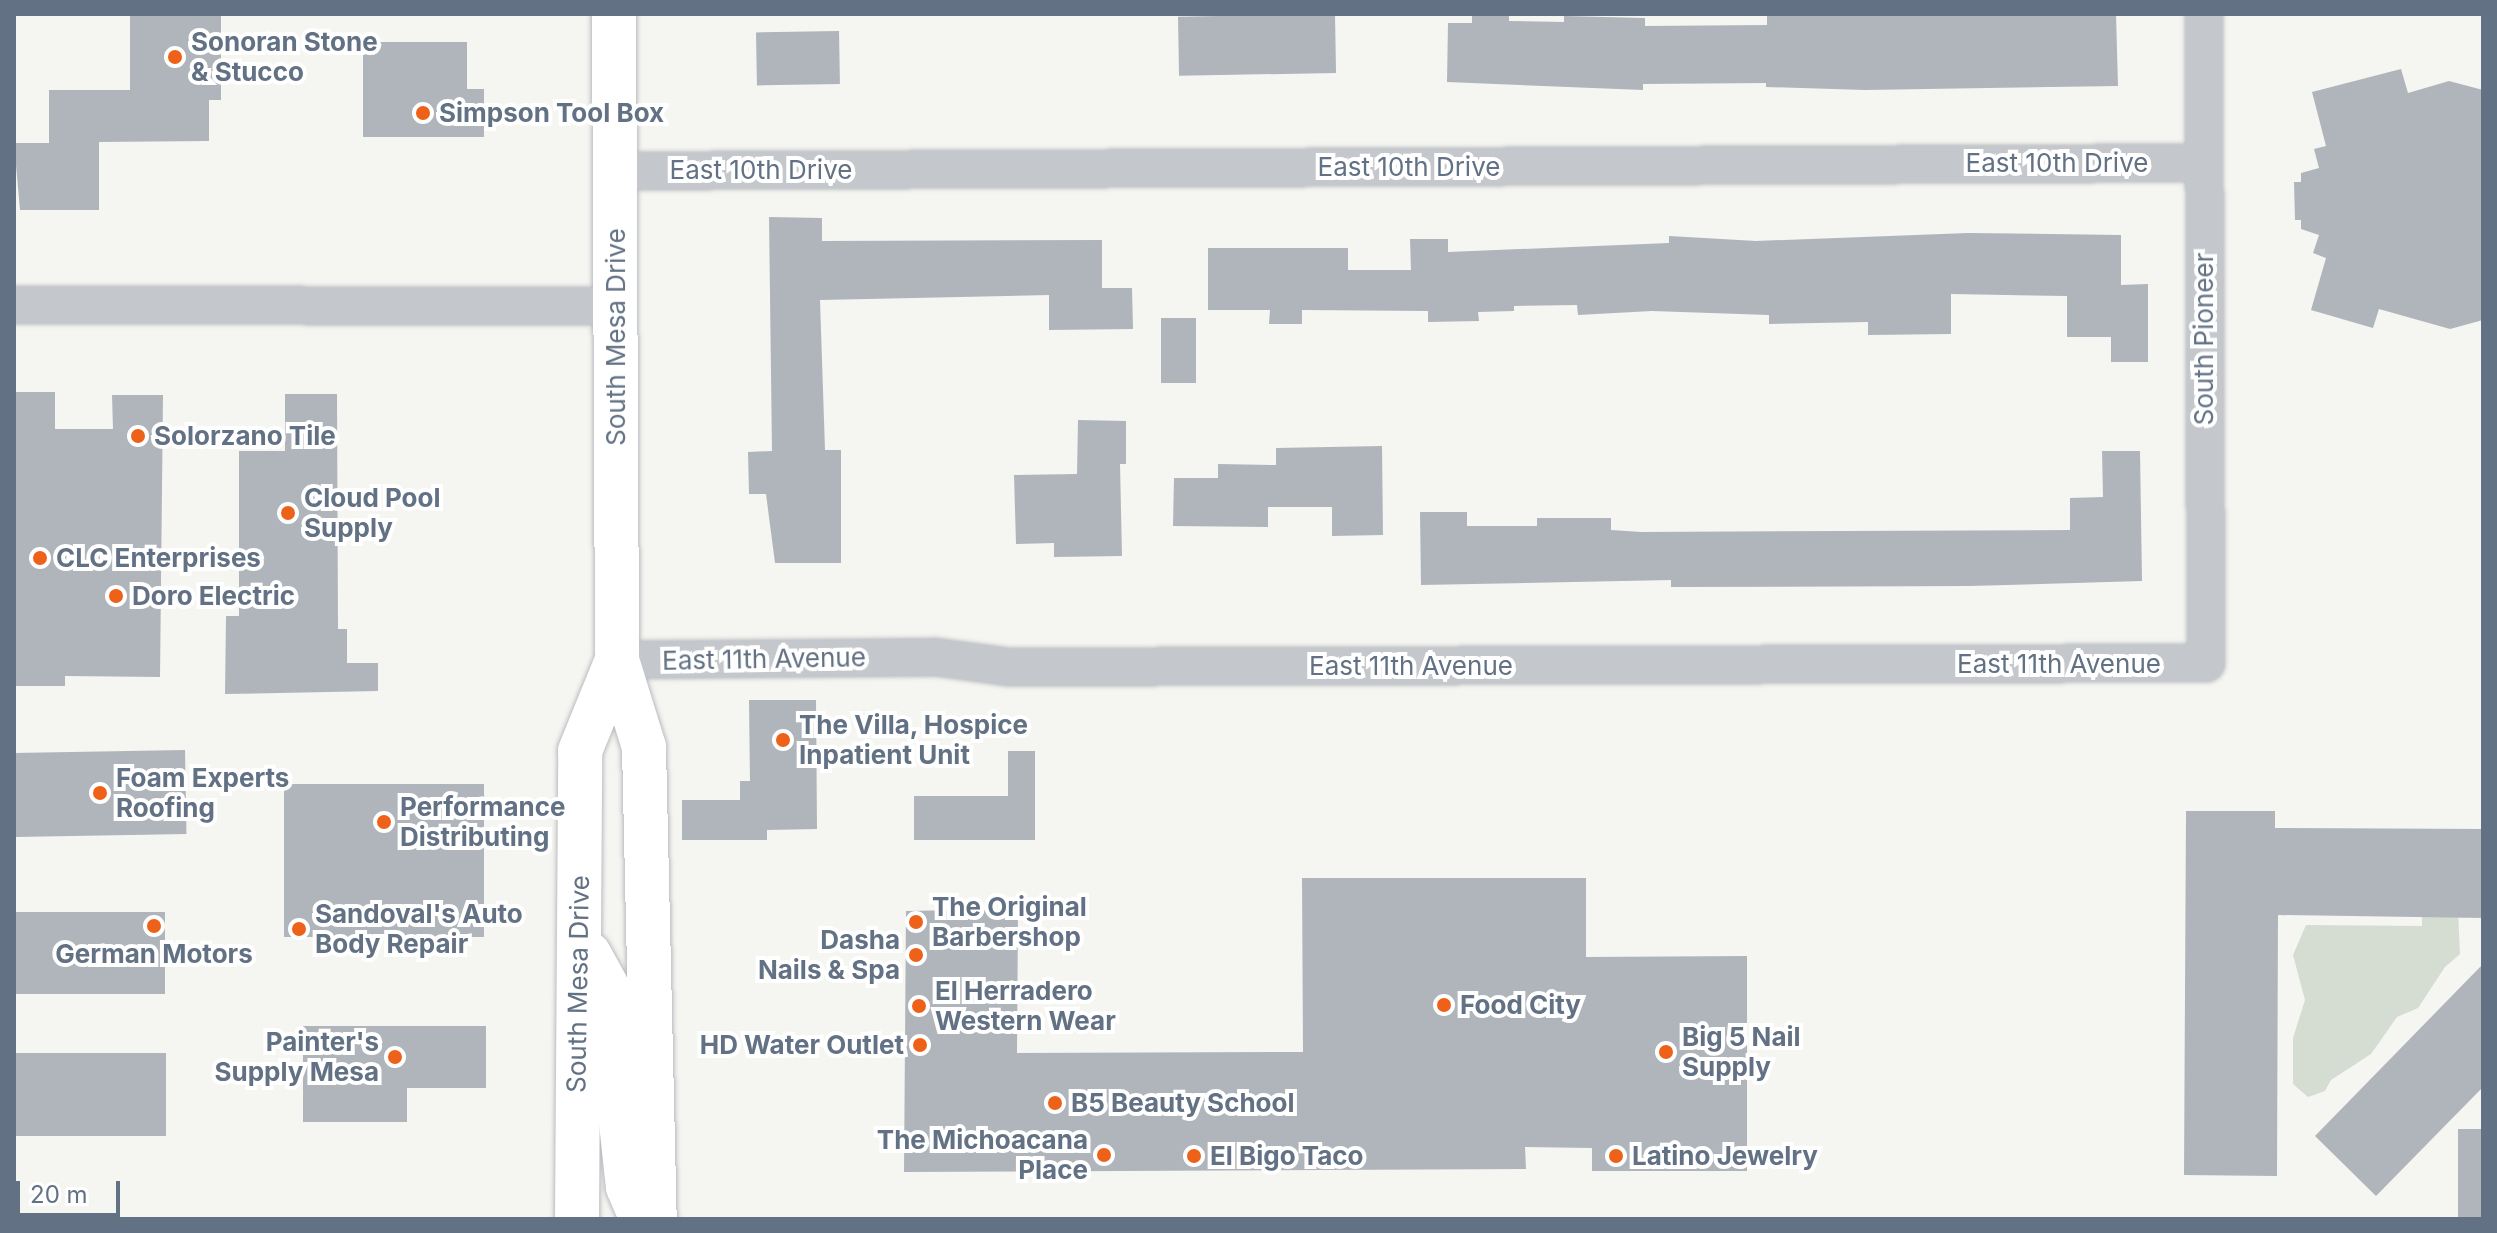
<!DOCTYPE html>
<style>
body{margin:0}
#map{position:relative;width:2497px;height:1233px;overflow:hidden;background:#f5f5f1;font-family:Inter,sans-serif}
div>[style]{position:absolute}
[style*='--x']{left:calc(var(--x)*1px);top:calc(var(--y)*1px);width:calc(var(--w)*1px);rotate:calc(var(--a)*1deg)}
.green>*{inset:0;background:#d5ddd2}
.building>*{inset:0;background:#afb5bb;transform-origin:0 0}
.roads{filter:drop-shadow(0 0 2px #b9bcc1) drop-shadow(0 0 2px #b9bcc1)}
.street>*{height:36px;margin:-18px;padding:0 18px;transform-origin:18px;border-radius:18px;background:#c4c7cb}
.secondary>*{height:44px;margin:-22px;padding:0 22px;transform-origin:22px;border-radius:22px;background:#fff}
.dots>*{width:22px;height:22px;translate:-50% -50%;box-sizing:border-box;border:4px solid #fff;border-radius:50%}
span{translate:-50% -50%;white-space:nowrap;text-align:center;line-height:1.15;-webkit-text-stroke:8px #fff;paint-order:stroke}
.poi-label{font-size:26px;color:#627184;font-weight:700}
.left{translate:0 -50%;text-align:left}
.right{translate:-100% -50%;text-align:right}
.street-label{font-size:26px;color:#627184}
.frame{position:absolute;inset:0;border:16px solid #627184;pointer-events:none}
.scale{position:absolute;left:16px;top:1181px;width:104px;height:36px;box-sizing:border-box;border:4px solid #627184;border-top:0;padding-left:10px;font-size:24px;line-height:28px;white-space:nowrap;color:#627184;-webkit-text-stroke:6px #fff;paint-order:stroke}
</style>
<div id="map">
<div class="green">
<div style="clip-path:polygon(2458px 912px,2460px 954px,2445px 967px,2418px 1008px,2397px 1017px,2371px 1054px,2331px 1080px,2325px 1091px,2308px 1097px,2293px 1084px,2293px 1038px,2305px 1000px,2293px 955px,2306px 925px,2422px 926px,2422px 913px)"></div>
</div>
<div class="building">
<div style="clip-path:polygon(130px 14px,221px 14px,221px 100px,209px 100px,209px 141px,99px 142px,99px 210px,20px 210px,14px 143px,49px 143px,49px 90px,130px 90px)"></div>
<div style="left:1335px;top:14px;width:59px;height:157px;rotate:89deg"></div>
<div style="clip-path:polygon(1472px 14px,1509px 14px,1509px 21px,1564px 22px,1564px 16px,1645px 18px,1645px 26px,1767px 25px,1767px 14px,2116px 14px,2118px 86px,1865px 90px,1766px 87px,1766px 83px,1643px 84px,1643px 90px,1447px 82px,1448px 23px,1472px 23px)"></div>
<div style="left:839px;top:31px;width:53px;height:83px;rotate:89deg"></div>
<div style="clip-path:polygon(363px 42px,467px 42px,467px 89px,484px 89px,484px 137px,363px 137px)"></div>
<div style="clip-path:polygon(2401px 69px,2408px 93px,2449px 81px,2483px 90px,2483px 320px,2450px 329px,2379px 309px,2373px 328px,2311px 310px,2326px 258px,2313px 253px,2319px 235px,2301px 229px,2301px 220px,2295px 220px,2294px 182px,2301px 182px,2301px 173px,2319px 168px,2314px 149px,2326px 146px,2312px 92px)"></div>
<div style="clip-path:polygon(769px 217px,822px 218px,822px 241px,1102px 240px,1102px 288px,1132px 288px,1133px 329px,1049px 330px,1049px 295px,820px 300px,825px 450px,841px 450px,841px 563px,775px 563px,766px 494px,749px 494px,748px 452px,772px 451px)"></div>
<div style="clip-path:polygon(1968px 233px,2121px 235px,2121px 285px,2148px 284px,2148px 362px,2111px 362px,2111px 337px,2067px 337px,2067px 296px,1951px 294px,1951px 334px,1868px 335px,1868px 322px,1769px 324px,1769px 315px,1652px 311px,1578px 315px,1577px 305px,1514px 306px,1514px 311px,1478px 312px,1479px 321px,1428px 322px,1428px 311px,1302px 310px,1302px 324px,1269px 324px,1270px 310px,1208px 310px,1208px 248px,1348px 248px,1348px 270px,1411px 270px,1410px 239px,1448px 239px,1448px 252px,1669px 243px,1669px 236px,1756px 241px)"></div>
<div style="left:1161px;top:318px;width:35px;height:65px"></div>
<div style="clip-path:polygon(14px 392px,55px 392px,55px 429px,113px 429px,112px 395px,163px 395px,160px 677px,65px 676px,65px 686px,14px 686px)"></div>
<div style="clip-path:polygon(285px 394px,337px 394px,338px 629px,347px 629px,347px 663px,378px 663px,378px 691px,225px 694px,226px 616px,239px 616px,239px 451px,285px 451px)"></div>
<div style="clip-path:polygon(1078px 420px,1126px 421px,1126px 464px,1120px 464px,1122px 556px,1054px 557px,1054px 543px,1016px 544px,1014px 475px,1077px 474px)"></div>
<div style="clip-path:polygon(1382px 446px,1383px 535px,1332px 536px,1332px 507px,1268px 507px,1268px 527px,1173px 526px,1174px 478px,1218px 478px,1218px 464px,1276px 465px,1276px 448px)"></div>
<div style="clip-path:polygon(2102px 451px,2140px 451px,2142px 581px,1970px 586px,1671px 587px,1671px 580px,1421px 585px,1420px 512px,1467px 512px,1467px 526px,1537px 526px,1537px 518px,1611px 518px,1611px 530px,1641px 532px,2070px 530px,2070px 498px,2103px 497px)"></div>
<div style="clip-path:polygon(749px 700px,816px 700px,817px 829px,767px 830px,767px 840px,682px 840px,682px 800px,740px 800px,740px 781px,750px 781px)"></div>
<div style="left:185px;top:750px;width:84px;height:171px;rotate:89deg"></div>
<div style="clip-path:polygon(1008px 751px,1035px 751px,1035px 840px,914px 840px,914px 796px,1008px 796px)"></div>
<div style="left:284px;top:784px;width:200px;height:153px"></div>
<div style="clip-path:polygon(2186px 811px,2275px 811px,2275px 828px,2483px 829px,2483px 918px,2278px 915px,2277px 1176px,2184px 1175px)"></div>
<div style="clip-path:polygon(1302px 878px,1586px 878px,1586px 957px,1747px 956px,1747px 1171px,1592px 1171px,1592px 1148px,1525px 1147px,1526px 1169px,904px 1172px,906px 911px,1018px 909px,1017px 1053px,1303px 1052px)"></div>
<div style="left:14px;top:912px;width:151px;height:82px"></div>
<div style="clip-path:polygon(2483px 964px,2483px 1087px,2376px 1196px,2315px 1136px)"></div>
<div style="clip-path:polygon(303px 1026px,486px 1026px,486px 1088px,407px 1088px,407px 1122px,303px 1122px)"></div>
<div style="left:14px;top:1053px;width:152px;height:83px"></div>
<div style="left:2458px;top:1129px;width:25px;height:90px"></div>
</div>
<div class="roads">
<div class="street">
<div style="--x:615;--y:171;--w:1588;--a:-0.29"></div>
<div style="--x:14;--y:305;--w:602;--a:0.1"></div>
<div style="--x:617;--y:660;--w:318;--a:-0.5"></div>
<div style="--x:935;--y:657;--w:75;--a:7.7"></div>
<div style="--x:1009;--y:667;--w:1197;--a:-0.19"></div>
<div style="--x:2206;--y:663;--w:649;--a:-90.18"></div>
</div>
<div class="secondary">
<div style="--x:614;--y:14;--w:646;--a:89.73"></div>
<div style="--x:617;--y:660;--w:91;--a:72.8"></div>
<div style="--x:644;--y:747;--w:472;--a:88.7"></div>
<div style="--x:589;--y:954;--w:35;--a:61"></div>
<div style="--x:606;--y:985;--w:203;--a:83.8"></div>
<div style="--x:628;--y:1187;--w:21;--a:67"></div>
<div style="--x:577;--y:1219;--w:468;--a:-89.6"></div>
<div style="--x:580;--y:751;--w:98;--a:-67.9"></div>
</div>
</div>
<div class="dots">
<div style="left:175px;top:57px;background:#ee6118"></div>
<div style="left:423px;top:113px;background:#ee6118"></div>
<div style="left:138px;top:436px;background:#ee6118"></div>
<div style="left:288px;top:513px;background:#ee6118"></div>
<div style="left:40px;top:558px;background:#ee6118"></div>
<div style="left:116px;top:596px;background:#ee6118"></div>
<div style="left:783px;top:740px;background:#ee6118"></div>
<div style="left:100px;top:793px;background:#ee6118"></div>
<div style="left:384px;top:822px;background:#ee6118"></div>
<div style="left:916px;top:922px;background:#ee6118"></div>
<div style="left:154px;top:926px;background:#ee6118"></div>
<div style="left:299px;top:929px;background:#ee6118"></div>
<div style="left:916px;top:955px;background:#ee6118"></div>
<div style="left:1444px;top:1005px;background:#ee6118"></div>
<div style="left:919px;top:1006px;background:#ee6118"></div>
<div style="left:920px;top:1045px;background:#ee6118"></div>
<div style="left:1666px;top:1052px;background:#ee6118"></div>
<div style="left:395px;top:1057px;background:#ee6118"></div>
<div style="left:1055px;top:1103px;background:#ee6118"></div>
<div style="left:1104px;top:1155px;background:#ee6118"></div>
<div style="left:1194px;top:1156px;background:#ee6118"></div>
<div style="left:1616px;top:1156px;background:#ee6118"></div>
</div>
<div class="poi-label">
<span class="left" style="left:191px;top:57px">Sonoran Stone<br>&amp; Stucco</span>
<span class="left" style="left:439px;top:113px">Simpson Tool Box</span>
<span class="left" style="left:154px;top:436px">Solorzano Tile</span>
<span class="left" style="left:304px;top:513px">Cloud Pool<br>Supply</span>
<span class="left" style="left:56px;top:558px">CLC Enterprises</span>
<span class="left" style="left:132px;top:596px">Doro Electric</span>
<span class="left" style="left:799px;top:740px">The Villa, Hospice<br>Inpatient Unit</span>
<span class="left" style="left:116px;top:793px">Foam Experts<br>Roofing</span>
<span class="left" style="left:400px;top:822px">Performance<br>Distributing</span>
<span class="left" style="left:932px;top:922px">The Original<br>Barbershop</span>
<span class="left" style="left:315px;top:929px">Sandoval's Auto<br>Body Repair</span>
<span class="right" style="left:900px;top:955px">Dasha<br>Nails &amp; Spa</span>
<span style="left:154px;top:954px">German Motors</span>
<span class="left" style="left:935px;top:1006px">El Herradero<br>Western Wear</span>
<span class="left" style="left:1460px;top:1005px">Food City</span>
<span class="left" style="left:1682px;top:1052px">Big 5 Nail<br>Supply</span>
<span class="right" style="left:379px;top:1057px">Painter's<br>Supply Mesa</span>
<span class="right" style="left:904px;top:1045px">HD Water Outlet</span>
<span class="left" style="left:1071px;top:1103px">B5 Beauty School</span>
<span class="right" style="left:1088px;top:1155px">The Michoacana<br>Place</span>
<span class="left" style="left:1210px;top:1156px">El Bigo Taco</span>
<span class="left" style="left:1632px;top:1156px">Latino Jewelry</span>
</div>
<div class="street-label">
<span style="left:2057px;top:163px">East 10th Drive</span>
<span style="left:1409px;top:167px">East 10th Drive</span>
<span style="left:761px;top:170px">East 10th Drive</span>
<span style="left:616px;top:337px;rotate:-90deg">South Mesa Drive</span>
<span style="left:2204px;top:339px;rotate:-90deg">South Pioneer</span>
<span style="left:764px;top:659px;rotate:-1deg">East 11th Avenue</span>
<span style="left:2059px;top:664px">East 11th Avenue</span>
<span style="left:1411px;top:666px">East 11th Avenue</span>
<span style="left:578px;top:984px;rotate:-89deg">South Mesa Drive</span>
</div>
<div class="frame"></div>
<div class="scale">20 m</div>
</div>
